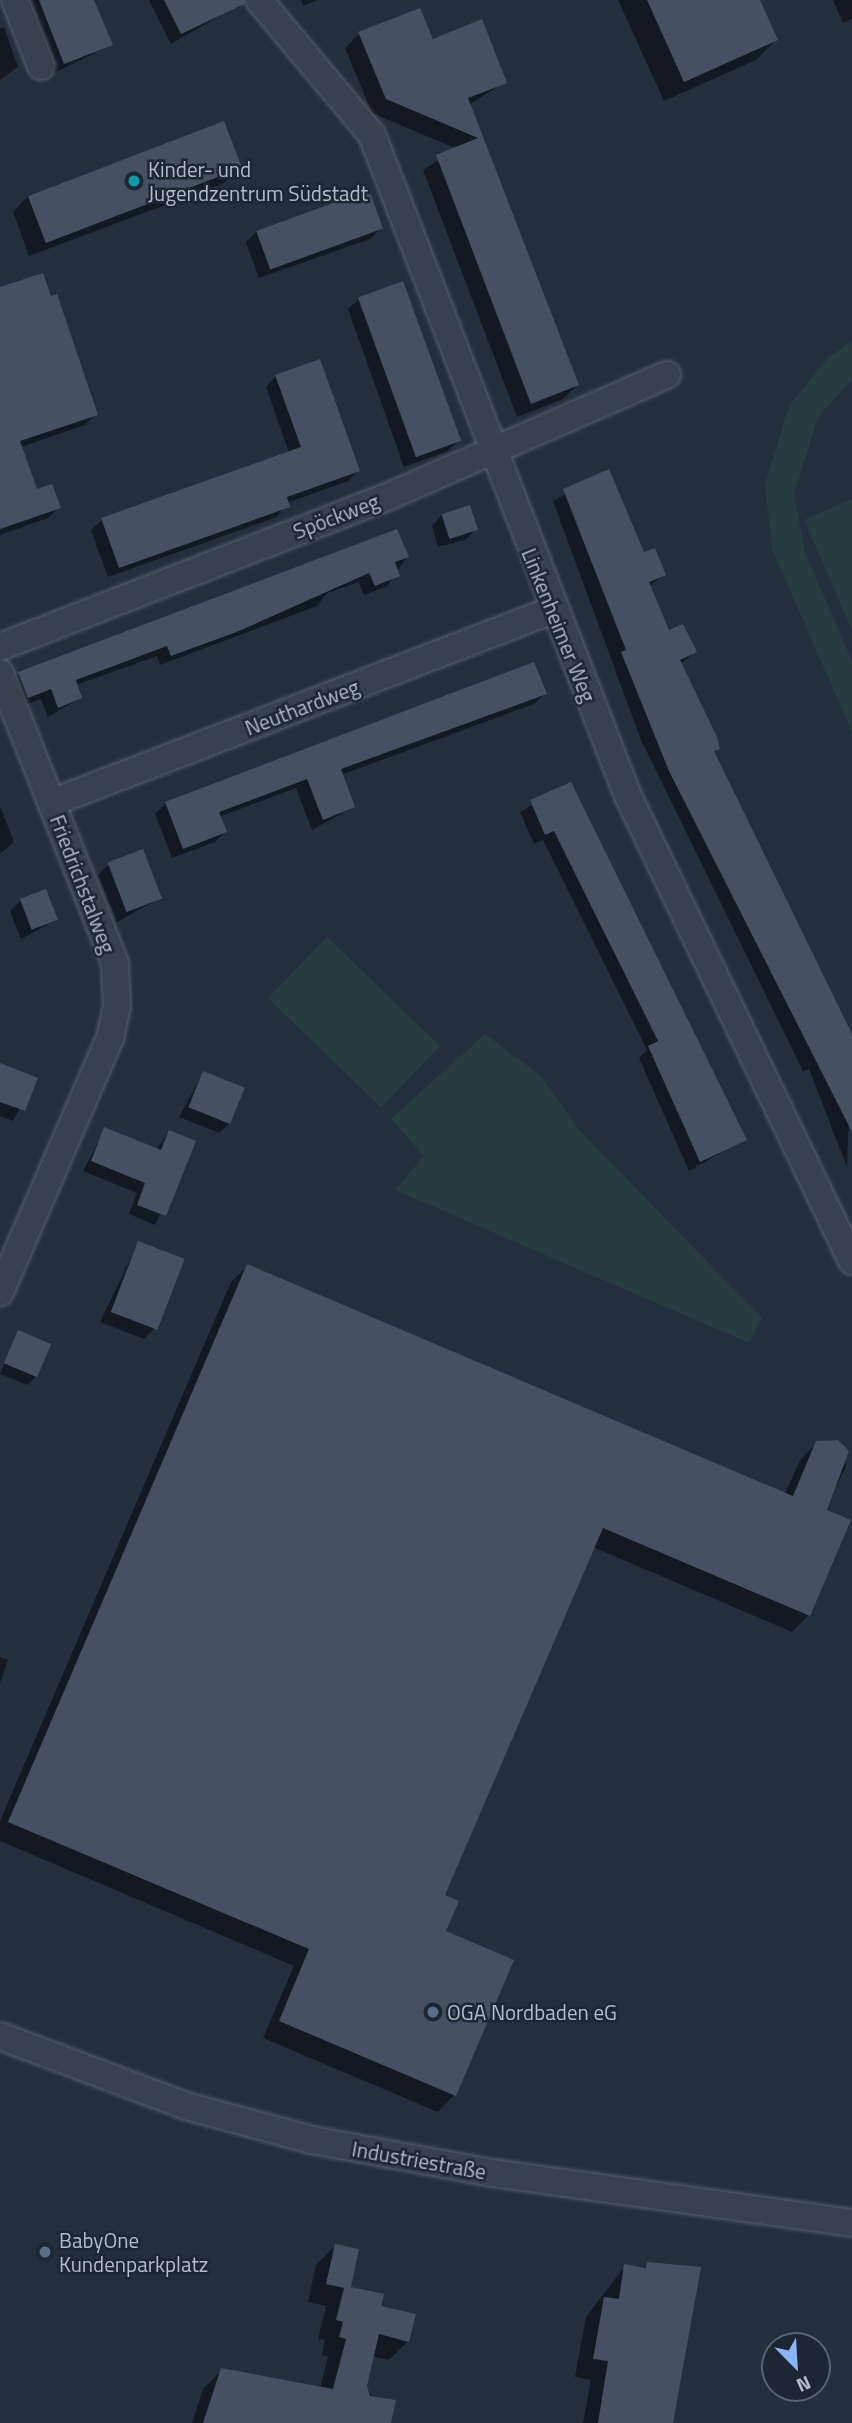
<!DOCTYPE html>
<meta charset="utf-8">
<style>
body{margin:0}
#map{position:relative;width:852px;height:2423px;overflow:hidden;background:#242f3e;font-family:"Titillium Web",sans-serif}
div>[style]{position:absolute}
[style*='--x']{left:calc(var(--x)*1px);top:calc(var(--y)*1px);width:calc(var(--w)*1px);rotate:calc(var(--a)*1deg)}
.green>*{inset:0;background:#263c3f;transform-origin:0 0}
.shadow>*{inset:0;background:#0007}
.building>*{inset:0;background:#455162;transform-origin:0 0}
.roads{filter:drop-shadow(0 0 2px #565f6c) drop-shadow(0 0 2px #565f6c)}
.street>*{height:26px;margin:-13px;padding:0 13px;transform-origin:13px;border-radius:13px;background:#38414e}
.dots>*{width:19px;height:19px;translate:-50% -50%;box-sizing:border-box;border:4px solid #1d2633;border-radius:50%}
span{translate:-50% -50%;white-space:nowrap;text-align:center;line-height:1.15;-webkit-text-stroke:5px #1d2633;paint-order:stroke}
.poi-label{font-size:21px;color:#b4bcc9}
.left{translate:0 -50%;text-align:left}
.street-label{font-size:21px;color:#b4bcc9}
.north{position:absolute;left:761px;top:2332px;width:70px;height:70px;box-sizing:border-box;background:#1d2633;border:2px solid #59626f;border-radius:50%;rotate:156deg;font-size:19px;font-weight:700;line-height:28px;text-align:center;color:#b4bcc9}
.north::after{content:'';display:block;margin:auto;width:24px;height:32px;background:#8ab4f8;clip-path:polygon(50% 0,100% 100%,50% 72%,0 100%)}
</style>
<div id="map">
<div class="green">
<div style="clip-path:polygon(852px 341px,852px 380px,818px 417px,794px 494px,805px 552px,852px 661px,852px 732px,772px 549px,765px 485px,789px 406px,828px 358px)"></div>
<div style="clip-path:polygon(852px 499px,852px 630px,804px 520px)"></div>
<div style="left:327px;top:937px;width:157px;height:85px;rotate:44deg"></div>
<div style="clip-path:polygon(485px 1034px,541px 1076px,580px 1131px,762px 1318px,749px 1343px,395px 1190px,424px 1156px,391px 1119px)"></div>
</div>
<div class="shadow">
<div style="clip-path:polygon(25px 0,93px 0,111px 45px,54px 73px)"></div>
<div style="clip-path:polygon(149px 0,229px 0,233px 8px,171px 44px)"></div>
<div style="clip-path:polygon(301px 0,317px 0,303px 6px)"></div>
<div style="clip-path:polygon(618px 0,758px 0,776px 40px,756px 60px,664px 101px)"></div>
<div style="clip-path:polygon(833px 0,852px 0,852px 19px,843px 23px)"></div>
<div style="clip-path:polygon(4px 27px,18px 67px,0 80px,0 28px)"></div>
<div style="clip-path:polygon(359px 34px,432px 42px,505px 82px,469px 105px,577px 385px,563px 399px,517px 417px,423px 170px,457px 149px,372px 113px,345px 48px)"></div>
<div style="clip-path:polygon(240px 167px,224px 183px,29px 256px,13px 212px,28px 196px)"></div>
<div style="clip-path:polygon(368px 192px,381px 228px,370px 239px,259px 278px,246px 242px,256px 232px)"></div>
<div style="clip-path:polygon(0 289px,96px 414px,85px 425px,21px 447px,35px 491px,59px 507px,48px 518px,0 535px)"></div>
<div style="clip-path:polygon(359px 299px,458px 441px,448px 451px,404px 467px,348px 309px)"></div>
<div style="clip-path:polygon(276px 376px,358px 471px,348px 481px,287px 503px,277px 517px,108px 577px,91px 530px,102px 520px,289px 453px,266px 387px)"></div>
<div style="clip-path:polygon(608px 472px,643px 554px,664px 574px,649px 587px,669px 633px,695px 652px,680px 664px,718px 748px,713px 753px,852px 1039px,847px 1167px,809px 1069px,803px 1071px,641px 740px,553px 501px)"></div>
<div style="clip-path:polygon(442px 515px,476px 529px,465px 540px,438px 547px,432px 526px)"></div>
<div style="clip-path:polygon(407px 557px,387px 586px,364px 595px,359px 582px,327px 593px,317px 606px,160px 665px,157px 656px,76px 685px,80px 698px,48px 717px,41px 699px,17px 708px,8px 684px,19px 674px)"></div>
<div style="clip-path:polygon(545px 694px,534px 704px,341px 775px,353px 807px,312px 830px,296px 788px,219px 817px,225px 832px,215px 842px,172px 858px,155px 814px,166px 803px)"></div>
<div style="clip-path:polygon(570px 784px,745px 1139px,689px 1171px,639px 1058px,647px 1050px,543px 840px,534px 844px,520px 812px)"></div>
<div style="clip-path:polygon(0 806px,14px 842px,0 854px)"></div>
<div style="clip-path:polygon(109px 864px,160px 898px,117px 922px,98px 875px)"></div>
<div style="clip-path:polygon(21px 900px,56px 920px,21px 939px,10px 911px)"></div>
<div style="clip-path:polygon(0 1065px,36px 1079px,13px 1121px,0 1116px)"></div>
<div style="clip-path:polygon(203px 1073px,230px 1123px,219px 1133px,179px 1117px)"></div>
<div style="clip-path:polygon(105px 1129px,156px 1150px,169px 1132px,194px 1142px,155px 1225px,129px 1214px,137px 1193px,83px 1171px)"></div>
<div style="clip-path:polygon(138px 1243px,154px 1328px,144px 1339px,100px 1322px)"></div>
<div style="clip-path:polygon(247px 1266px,785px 1494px,800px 1460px,817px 1443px,843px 1446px,846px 1466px,825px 1511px,809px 1615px,792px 1632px,593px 1547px,443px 1896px,444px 1932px,512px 1961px,454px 2095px,438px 2112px,263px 2038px,294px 1966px,0 1841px,0 1821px,231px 1282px)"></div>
<div style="clip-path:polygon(18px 1332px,36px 1377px,27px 1385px,0 1374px)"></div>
<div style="clip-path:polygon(0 1657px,8px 1660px,0 1683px)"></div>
<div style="clip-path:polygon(335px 2246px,349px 2288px,379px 2307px,408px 2341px,389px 2360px,372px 2356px,365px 2386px,390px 2423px,192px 2423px,203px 2389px,222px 2370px,320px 2388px,328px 2357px,322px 2355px,325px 2340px,318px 2339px,326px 2306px,308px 2302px,316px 2265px)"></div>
<div style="clip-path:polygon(625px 2266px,699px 2268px,672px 2423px,583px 2423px,591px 2380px,575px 2377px,586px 2317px)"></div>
</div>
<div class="building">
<div style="clip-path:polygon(39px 0,94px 0,113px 45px,64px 64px)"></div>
<div style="clip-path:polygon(164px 0,244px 0,244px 4px,181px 34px)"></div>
<div style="clip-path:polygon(647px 0,760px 0,778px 40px,684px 82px)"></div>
<div style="clip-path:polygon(420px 8px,433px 39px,482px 19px,507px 83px,468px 98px,579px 385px,531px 404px,436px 155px,478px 138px,386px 99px,358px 32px)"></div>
<div style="left:224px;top:121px;width:50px;height:210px;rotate:69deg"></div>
<div style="left:369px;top:190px;width:41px;height:120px;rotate:70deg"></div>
<div style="clip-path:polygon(43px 273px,51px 296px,57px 294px,98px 415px,20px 441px,37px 489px,52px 484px,61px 508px,0 529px,0 287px)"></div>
<div style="left:403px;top:281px;width:170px;height:48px;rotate:70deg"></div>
<div style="clip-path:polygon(320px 359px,360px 471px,287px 497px,290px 507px,119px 568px,101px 518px,301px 447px,275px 375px)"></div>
<div style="clip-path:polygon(609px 469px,644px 552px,655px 548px,666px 575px,649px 582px,669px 630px,683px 624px,697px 652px,680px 660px,717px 737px,720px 749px,714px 751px,852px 1034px,852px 1132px,669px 771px,621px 652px,626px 650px,563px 489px)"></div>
<div style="left:470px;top:505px;width:26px;height:30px;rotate:72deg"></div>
<div style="clip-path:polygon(397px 529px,409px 557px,395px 562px,400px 576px,375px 586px,369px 573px,239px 631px,171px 656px,167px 646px,76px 680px,82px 698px,58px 708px,51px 689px,28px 698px,18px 672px)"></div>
<div style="clip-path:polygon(534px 662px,547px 694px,341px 769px,355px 807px,323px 820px,307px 779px,219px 812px,227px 832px,183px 849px,165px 802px)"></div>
<div style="clip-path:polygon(571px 782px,747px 1140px,700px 1162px,648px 1046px,658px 1041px,554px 831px,545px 835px,530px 800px)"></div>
<div style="left:143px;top:849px;width:53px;height:38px;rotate:69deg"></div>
<div style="left:46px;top:889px;width:33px;height:28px;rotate:69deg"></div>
<div style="clip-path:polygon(0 1063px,38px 1078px,25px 1111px,0 1102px)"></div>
<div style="left:203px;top:1071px;width:45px;height:39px;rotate:22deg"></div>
<div style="clip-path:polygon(104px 1127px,161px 1150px,169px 1130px,196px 1141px,166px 1216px,137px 1205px,145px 1183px,91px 1161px)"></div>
<div style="left:138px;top:1241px;width:50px;height:76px;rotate:21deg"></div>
<div style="clip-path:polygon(247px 1264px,793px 1496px,816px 1441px,838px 1440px,849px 1451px,827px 1510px,851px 1520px,810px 1616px,603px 1528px,445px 1895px,459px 1901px,446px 1931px,514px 1960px,456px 2096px,279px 2021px,309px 1949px,8px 1822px)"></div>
<div style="left:18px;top:1330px;width:36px;height:36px;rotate:23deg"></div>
<div style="clip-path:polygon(335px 2244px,359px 2249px,351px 2287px,384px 2294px,381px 2306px,416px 2314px,409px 2342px,379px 2334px,367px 2386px,370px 2396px,396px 2400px,391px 2423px,203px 2423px,221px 2368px,333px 2389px,346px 2339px,339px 2337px,343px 2322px,336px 2320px,344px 2288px,326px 2284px)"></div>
<div style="clip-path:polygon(647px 2262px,701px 2267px,673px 2423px,598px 2423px,608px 2361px,593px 2359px,604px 2297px,619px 2299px,624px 2264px,646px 2268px)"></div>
</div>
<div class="roads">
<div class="street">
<div style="--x:15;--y:0;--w:71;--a:68.5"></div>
<div style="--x:259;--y:0;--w:176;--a:50.1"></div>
<div style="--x:372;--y:135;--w:709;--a:68.83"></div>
<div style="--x:628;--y:796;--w:516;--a:64.28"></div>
<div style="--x:0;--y:647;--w:423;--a:-21.2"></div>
<div style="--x:394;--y:494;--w:298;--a:-23.6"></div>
<div style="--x:0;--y:673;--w:313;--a:68.4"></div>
<div style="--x:115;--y:964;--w:42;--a:87.3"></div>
<div style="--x:117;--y:1006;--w:33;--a:102"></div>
<div style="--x:110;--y:1038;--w:277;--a:113.4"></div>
<div style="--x:51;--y:803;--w:538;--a:-21.03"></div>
<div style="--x:0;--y:2036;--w:199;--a:20.6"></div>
<div style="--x:186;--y:2106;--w:131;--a:15.1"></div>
<div style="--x:312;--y:2140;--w:183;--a:10.4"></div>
<div style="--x:492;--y:2173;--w:363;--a:7.9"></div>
</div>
</div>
<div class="dots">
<div style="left:134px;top:181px;background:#0f9aa8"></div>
<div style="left:433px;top:2012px;background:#5c6f8a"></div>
<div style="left:45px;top:2252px;background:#5c6f8a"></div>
</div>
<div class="poi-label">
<span class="left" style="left:148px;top:181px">Kinder- und<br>Jugendzentrum Südstadt</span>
<span class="left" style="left:447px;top:2012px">OGA Nordbaden eG</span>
<span class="left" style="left:59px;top:2252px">BabyOne<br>Kundenparkplatz</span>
</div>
<div class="street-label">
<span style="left:336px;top:516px;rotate:-21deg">Spöckweg</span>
<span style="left:559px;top:625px;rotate:68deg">Linkenheimer Weg</span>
<span style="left:302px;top:707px;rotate:-21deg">Neuthardweg</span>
<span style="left:83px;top:884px;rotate:69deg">Friedrichstalweg</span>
<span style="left:419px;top:2160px;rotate:10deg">Industriestraße</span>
</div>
<div class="north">N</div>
</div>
